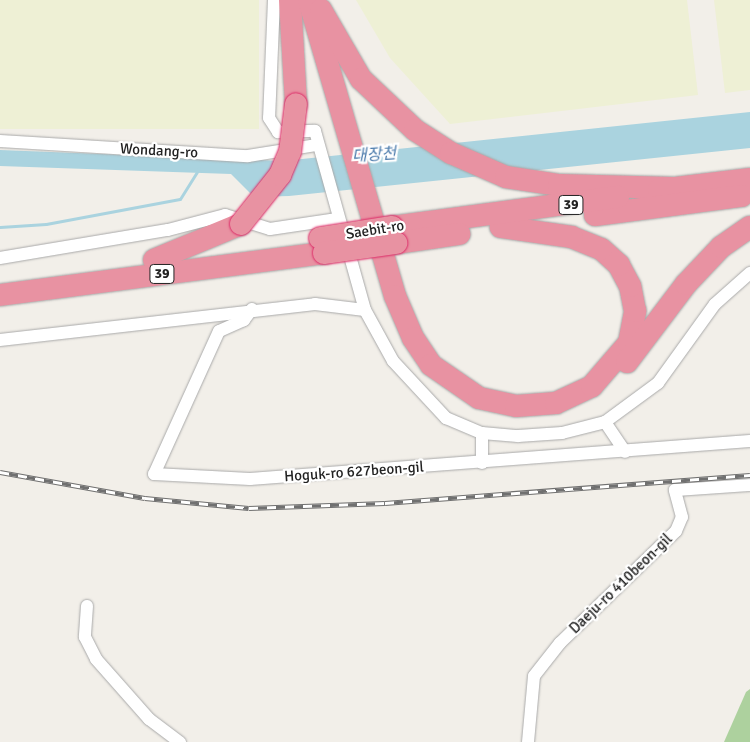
<!DOCTYPE html>
<meta charset="utf-8">
<style>
body{margin:0}
#map{position:relative;width:750px;height:742px;overflow:hidden;background:#f2efe9;font-family:Signika,"Noto Sans KR",sans-serif}
div>[style]{position:absolute}
[style*='--x']{left:calc(var(--x)*1px);top:calc(var(--y)*1px);width:calc(var(--w)*1px);rotate:calc(var(--a)*1deg)}
.farmland>*{inset:0;background:#eef0d5;transform-origin:0 0}
.forest>*{inset:0;background:#add19e}
.water>*{inset:0;background:#aad3df}
.stream>*{height:3px;margin:-1.5px;padding:0 1.5px;transform-origin:1.5px;border-radius:1.5px;background:#aad3df}
.roads{filter:drop-shadow(0 0 1px #a9a9a9) drop-shadow(0 0 1px #a9a9a9)}
.street>*{height:12px;margin:-6px;padding:0 6px;transform-origin:6px;border-radius:6px;background:#fff}
.highway>*{height:22px;margin:-11px;padding:0 11px;transform-origin:11px;border-radius:11px;background:#e892a2}
.rail>*{height:5px;margin-top:-2.5px;transform-origin:0;background:repeating-linear-gradient(90deg,#fff 0 9px,#707070 0 18px);box-sizing:border-box;border-block:1px solid #707070}
.bridges{filter:drop-shadow(0 0 1px #dc2a67) drop-shadow(0 0 1px #dc2a67)}
.highway-bridge>*{height:22px;margin:-11px;padding:0 11px;transform-origin:11px;border-radius:11px;background:#e892a2}
span{translate:-50% -50%;white-space:nowrap;text-align:center;line-height:1.15;-webkit-text-stroke:4.5px #fff;paint-order:stroke}
.shield-label span{padding:1px 4px;background:#fff;border:1px solid;border-radius:4px;-webkit-text-stroke-width:0}
.shield-label{font-size:14px;color:#222;font-weight:700}
.street-label{font-size:15px;color:#222}
.water-label{font-size:16px;color:#4a7aab;font-style:italic}
</style>
<div id="map">
<div class="farmland">
<div style="left:0;top:0;width:259px;height:129px"></div>
<div style="clip-path:polygon(356px 0,687px 0,698px 95px,450px 124px,390px 58px)"></div>
<div style="clip-path:polygon(714px 0,750px 0,750px 90px,725px 93px)"></div>
</div>
<div class="forest">
<div style="clip-path:polygon(750px 689px,750px 742px,724px 742px,746px 692px)"></div>
</div>
<div class="water">
<div style="clip-path:polygon(750px 112px,750px 148px,289px 196px,254px 197px,231px 174px,0 166px,0 150px,283px 161px)"></div>
</div>
<div class="stream">
<div style="--x:0;--y:227;--w:46;--a:-3.7"></div>
<div style="--x:46;--y:224;--w:136;--a:-10.6"></div>
<div style="--x:180;--y:199;--w:36;--a:-58"></div>
</div>
<div class="roads">
<div class="street">
<div style="--x:274;--y:0;--w:118;--a:92.4"></div>
<div style="--x:269;--y:118;--w:17;--a:57"></div>
<div style="--x:278;--y:132;--w:37;--a:-2"></div>
<div style="--x:315;--y:131;--w:186;--a:74.4"></div>
<div style="--x:365;--y:310;--w:58;--a:61.2"></div>
<div style="--x:393;--y:361;--w:78;--a:47.1"></div>
<div style="--x:446;--y:418;--w:39;--a:23"></div>
<div style="--x:482;--y:433;--w:36;--a:5"></div>
<div style="--x:518;--y:436;--w:44;--a:-3.9"></div>
<div style="--x:562;--y:433;--w:44;--a:-14.3"></div>
<div style="--x:605;--y:422;--w:66;--a:-36.3"></div>
<div style="--x:658;--y:383;--w:97;--a:-54.2"></div>
<div style="--x:715;--y:304;--w:47;--a:-41.5"></div>
<div style="--x:0;--y:141;--w:248;--a:3.5"></div>
<div style="--x:248;--y:156;--w:70;--a:-9.1"></div>
<div style="--x:0;--y:258;--w:170;--a:-9.5"></div>
<div style="--x:168;--y:230;--w:59;--a:-14.7"></div>
<div style="--x:225;--y:215;--w:47;--a:17.3"></div>
<div style="--x:270;--y:229;--w:68;--a:-8.5"></div>
<div style="--x:252;--y:309;--w:14;--a:126"></div>
<div style="--x:244;--y:320;--w:27;--a:156"></div>
<div style="--x:219;--y:331;--w:157;--a:114.4"></div>
<div style="--x:154;--y:474;--w:96;--a:3"></div>
<div style="--x:250;--y:479;--w:501;--a:-4.35"></div>
<div style="--x:0;--y:340;--w:317;--a:-6.5"></div>
<div style="--x:315;--y:304;--w:50;--a:6.8"></div>
<div style="--x:605;--y:422;--w:36;--a:56"></div>
<div style="--x:482;--y:433;--w:30;--a:90"></div>
<div style="--x:87;--y:606;--w:31;--a:94"></div>
<div style="--x:85;--y:637;--w:25;--a:63"></div>
<div style="--x:96;--y:659;--w:80;--a:48.5"></div>
<div style="--x:149;--y:719;--w:39;--a:37"></div>
<div style="--x:528;--y:742;--w:66;--a:-84.8"></div>
<div style="--x:534;--y:676;--w:42;--a:-51.8"></div>
<div style="--x:560;--y:643;--w:161;--a:-44"></div>
<div style="--x:676;--y:531;--w:15;--a:-67"></div>
<div style="--x:682;--y:517;--w:28;--a:-105"></div>
<div style="--x:675;--y:490;--w:75;--a:-3.8"></div>
</div>
<div class="highway">
<div style="--x:290;--y:0;--w:104;--a:86.7"></div>
<div style="--x:309;--y:0;--w:308;--a:73.8"></div>
<div style="--x:395;--y:296;--w:46;--a:66.8"></div>
<div style="--x:413;--y:338;--w:32;--a:56"></div>
<div style="--x:431;--y:365;--w:58;--a:34.5"></div>
<div style="--x:479;--y:398;--w:38;--a:12"></div>
<div style="--x:516;--y:406;--w:40;--a:-4.3"></div>
<div style="--x:556;--y:403;--w:40;--a:-25"></div>
<div style="--x:592;--y:386;--w:57;--a:-49.3"></div>
<div style="--x:629;--y:343;--w:33;--a:-79"></div>
<div style="--x:635;--y:311;--w:25;--a:-101"></div>
<div style="--x:630;--y:286;--w:24;--a:-118"></div>
<div style="--x:619;--y:265;--w:24;--a:-138"></div>
<div style="--x:601;--y:249;--w:31;--a:-158"></div>
<div style="--x:572;--y:237;--w:72;--a:-172"></div>
<div style="--x:321;--y:10;--w:80;--a:59.9"></div>
<div style="--x:361;--y:79;--w:74;--a:43.4"></div>
<div style="--x:415;--y:130;--w:43;--a:32.6"></div>
<div style="--x:451;--y:153;--w:60;--a:23.6"></div>
<div style="--x:506;--y:177;--w:54;--a:8.6"></div>
<div style="--x:559;--y:185;--w:114;--a:1.5"></div>
<div style="--x:659;--y:190;--w:92;--a:-6.9"></div>
<div style="--x:595;--y:215;--w:148;--a:-7.4"></div>
<div style="--x:392;--y:227;--w:228;--a:-7.6"></div>
<div style="--x:396;--y:243;--w:64;--a:-8.1"></div>
<div style="--x:154;--y:260;--w:94;--a:-22.5"></div>
<div style="--x:0;--y:295;--w:327;--a:-7.4"></div>
<div style="--x:627;--y:362;--w:98;--a:-52.9"></div>
<div style="--x:686;--y:284;--w:51;--a:-46.6"></div>
<div style="--x:721;--y:247;--w:35;--a:-35"></div>
</div>
</div>
<div class="rail">
<div style="--x:0;--y:472;--w:147;--a:10.2"></div>
<div style="--x:145;--y:498;--w:104;--a:5.5"></div>
<div style="--x:249;--y:508;--w:136;--a:-2.1"></div>
<div style="--x:385;--y:503;--w:366;--a:-4.4"></div>
</div>
<div class="bridges">
<div class="highway-bridge">
<div style="--x:241;--y:224;--w:63;--a:-51.5"></div>
<div style="--x:280;--y:175;--w:25;--a:-67"></div>
<div style="--x:290;--y:152;--w:48;--a:-82.9"></div>
<div style="--x:320;--y:238;--w:73;--a:-8.7"></div>
<div style="--x:324;--y:253;--w:73;--a:-7.9"></div>
</div>
</div>
<div class="shield-label">
<span style="left:571px;top:205px">39</span>
<span style="left:162px;top:274px">39</span>
</div>
<div class="street-label">
<span style="left:159px;top:151px;rotate:3deg">Wondang-ro</span>
<span style="left:375px;top:230px;rotate:-9deg">Saebit-ro</span>
<span style="left:354px;top:472px;rotate:-4deg">Hoguk-ro 627beon-gil</span>
<span style="left:621px;top:584px;rotate:-44deg">Daeju-ro 410beon-gil</span>
</div>
<div class="water-label">
<span style="left:374px;top:155px;rotate:-4deg">대장천</span>
</div>
</div>
